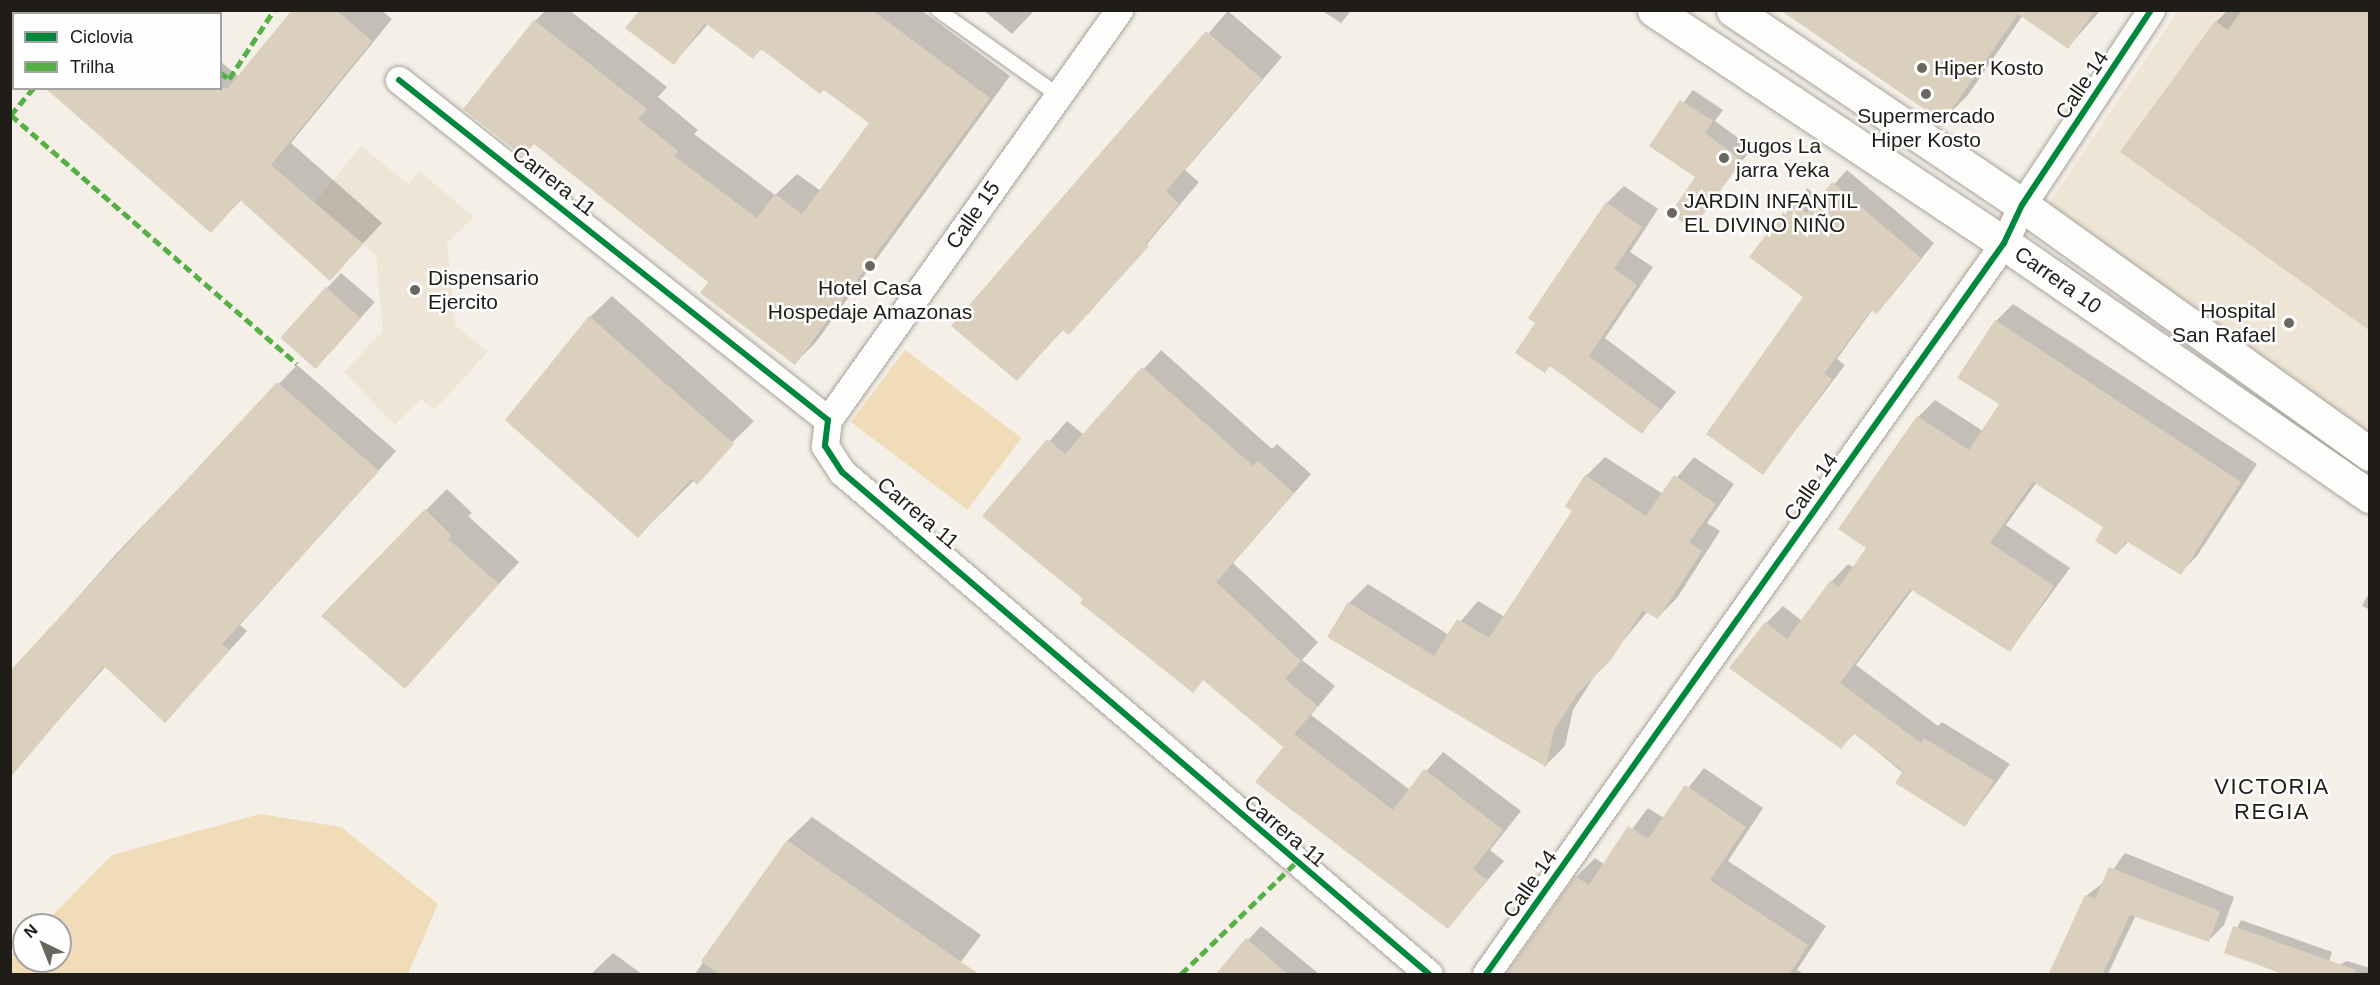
<!DOCTYPE html>
<meta charset="utf-8">
<style>
body{margin:0}
#map{position:relative;width:2380px;height:985px;overflow:hidden;background:#f4efe7;font-family:Arial,sans-serif}
div>[style]{position:absolute}
[style*='--x']{left:calc(var(--x)*1px);top:calc(var(--y)*1px);width:calc(var(--w)*1px);rotate:calc(var(--a)*1deg)}
.built>*{inset:0;background:#efe5d6}
.green>*{inset:0;background:#f1dcba;transform-origin:0 0}
.shadow>*{inset:0;background:#0003;transform-origin:0 0}
.building>*{inset:0;background:#dbd0bd;transform-origin:0 0}
.roads{filter:drop-shadow(0 0 2px #a8a49d) drop-shadow(0 0 2px #a8a49d)}
.service>*{height:14px;margin:-7px;padding:0 7px;transform-origin:7px;border-radius:7px;background:#fdfdfb}
.minor>*{height:27px;margin:-13.5px;padding:0 13.5px;transform-origin:13.5px;border-radius:13.5px;background:#fdfdfb}
.secondary>*{height:33px;margin:-16.5px;padding:0 16.5px;transform-origin:16.5px;border-radius:16.5px;background:#fdfdfb}
.quiet>*{height:4.5px;margin-top:-2.25px;transform-origin:0;background:repeating-linear-gradient(90deg,#55b145 0 9px,transparent 0 13.5px)}
.cycleway>*{height:6px;margin:-3px;padding:0 3px;transform-origin:3px;border-radius:3px;background:#00873e}
.dots>*{width:16px;height:16px;translate:-50% -50%;box-sizing:border-box;border:3px solid #fefefe;border-radius:50%}
span{translate:-50% -50%;white-space:nowrap;text-align:center;line-height:1.15;-webkit-text-stroke:5px #fefefe;paint-order:stroke}
.poi-label{font-size:21px;color:#201c17}
.left{translate:0 -50%;text-align:left}
.right{translate:-100% -50%;text-align:right}
.street-label{font-size:21px;color:#201c17}
.neighbourhood-label{font-size:22px;color:#201c17;letter-spacing:1.5px}
.frame{position:absolute;inset:0;border:12px solid #201c17;pointer-events:none}
.legend{position:absolute;left:12px;top:12px;width:210px;height:78px;box-sizing:border-box;background:#fefefe;border:2px solid #a5a4a2;margin:0;padding:8px 10px;list-style:none;font-size:18px;color:#201c17}
.legend li{display:flex;align-items:center;gap:12px;height:30px}
.legend b{width:30px;border:2px solid #a5a4a2}
.north{position:absolute;left:12px;top:913px;width:60px;height:60px;box-sizing:border-box;background:#fefefe;border:2px solid #a5a4a2;border-radius:50%;rotate:317deg;font-size:16px;font-weight:700;line-height:24px;text-align:center;color:#201c17}
.north::after{content:'';display:block;margin:auto;width:21px;height:27px;background:#6a6660;clip-path:polygon(50% 0,100% 100%,50% 72%,0 100%)}
</style>
<div id="map">
<div class="built">
<div style="clip-path:polygon(2178px 11px,2369px 11px,2369px 437px,2046px 208px)"></div>
<div style="clip-path:polygon(361px 146px,408px 184px,419px 171px,474px 217px,447px 242px,455px 325px,488px 352px,434px 410px,421px 399px,395px 425px,344px 372px,383px 331px,376px 255px,315px 202px)"></div>
</div>
<div class="green">
<div style="left:905px;top:350px;width:146px;height:90px;rotate:37deg"></div>
<div style="clip-path:polygon(260px 814px,341px 827px,438px 904px,408px 974px,11px 974px,11px 955px,24px 943px,24px 961px,60px 961px,60px 925px,43px 925px,112px 855px)"></div>
</div>
<div class="shadow">
<div style="left:110px;top:10px;width:51px;height:4px"></div>
<div style="clip-path:polygon(294px 10px,381px 10px,392px 19px,291px 143px,382px 223px,330px 279px,241px 200px,211px 231px,220px 61px,239px 77px)"></div>
<div style="clip-path:polygon(546px 10px,569px 10px,667px 87px,658px 97px,698px 130px,694px 134px,775px 195px,797px 174px,821px 191px,871px 122px,763px 48px,753px 57px,708px 24px,674px 63px,645px 10px,921px 10px,1010px 76px,816px 342px,795px 363px,710px 282px,535px 21px)"></div>
<div style="clip-path:polygon(983px 10px,1035px 10px,1012px 34px)"></div>
<div style="clip-path:polygon(1321px 10px,1352px 10px,1341px 23px)"></div>
<div style="clip-path:polygon(1781px 10px,2101px 10px,2068px 47px,2023px 15px,1968px 95px,1943px 120px)"></div>
<div style="clip-path:polygon(2228px 10px,2370px 10px,2370px 329px,2216px 22px)"></div>
<div style="clip-path:polygon(1228px 11px,1282px 57px,1185px 170px,1199px 182px,1089px 313px,1064px 329px,1017px 379px,953px 325px)"></div>
<div style="clip-path:polygon(1693px 90px,1723px 110px,1715px 121px,1752px 148px,1692px 227px,1697px 177px,1651px 145px)"></div>
<div style="clip-path:polygon(1847px 170px,1934px 243px,1890px 298px,1876px 312px,1873px 309px,1837px 359px,1845px 365px,1763px 473px,1806px 297px,1751px 257px,1807px 188px,1821px 199px)"></div>
<div style="clip-path:polygon(1624px 186px,1658px 209px,1630px 252px,1653px 267px,1605px 338px,1676px 392px,1642px 432px,1537px 322px,1607px 203px)"></div>
<div style="clip-path:polygon(341px 273px,375px 302px,330px 352px,327px 288px)"></div>
<div style="clip-path:polygon(612px 296px,754px 421px,638px 536px,590px 317px)"></div>
<div style="clip-path:polygon(2013px 304px,2257px 464px,2197px 556px,2180px 573px,2129px 541px,2116px 554px,2105px 527px,2037px 482px,2006px 525px,2070px 568px,2010px 650px,1913px 589px,1856px 665px,1938px 726px,1942px 722px,2010px 764px,1965px 825px,1855px 733px,1841px 747px,1766px 623px,1783px 606px,1802px 621px,1831px 582px,1848px 564px,1854px 568px,1868px 548px,1918px 417px,1935px 400px,1983px 431px,2001px 404px,1996px 321px)"></div>
<div style="clip-path:polygon(1161px 350px,1272px 449px,1277px 444px,1311px 474px,1233px 563px,1318px 642px,1302px 660px,1335px 686px,1311px 715px,1410px 790px,1443px 752px,1521px 811px,1490px 850px,1504px 861px,1448px 927px,1289px 739px,1204px 679px,1193px 691px,985px 515px,1067px 421px,1084px 435px)"></div>
<div style="clip-path:polygon(297px 365px,396px 451px,240px 625px,247px 631px,165px 721px,106px 666px,24px 759px,10px 674px,116px 554px)"></div>
<div style="clip-path:polygon(1605px 457px,1663px 494px,1694px 457px,1734px 484px,1707px 523px,1720px 531px,1677px 598px,1657px 618px,1648px 611px,1597px 672px,1573px 710px,1565px 746px,1546px 765px,1349px 603px,1368px 584px,1449px 635px,1478px 601px,1505px 617px,1574px 510px,1586px 476px)"></div>
<div style="clip-path:polygon(447px 489px,472px 513px,468px 516px,519px 562px,405px 687px,426px 510px)"></div>
<div style="clip-path:polygon(2370px 591px,2370px 610px,2362px 606px)"></div>
<div style="clip-path:polygon(1704px 768px,1763px 808px,1728px 861px,1826px 926px,1797px 970px,1804px 974px,1506px 974px,1576px 877px,1595px 858px,1605px 865px,1648px 808px,1664px 818px)"></div>
<div style="clip-path:polygon(812px 817px,981px 935px,952px 974px,695px 974px,788px 840px)"></div>
<div style="clip-path:polygon(2125px 853px,2234px 897px,2224px 925px,2209px 940px,2136px 915px,2108px 974px,2067px 974px,2086px 896px,2104px 882px)"></div>
<div style="clip-path:polygon(2241px 920px,2332px 952px,2326px 971px,2347px 961px,2370px 968px,2370px 974px,2283px 974px,2225px 952px)"></div>
<div style="clip-path:polygon(1261px 926px,1319px 974px,1217px 974px)"></div>
<div style="clip-path:polygon(613px 953px,642px 974px,591px 974px)"></div>
</div>
<div class="building">
<div style="clip-path:polygon(292px 10px,336px 10px,372px 41px,271px 165px,363px 244px,330px 281px,240px 200px,211px 233px,45px 88px,228px 88px)"></div>
<div style="clip-path:polygon(640px 10px,872px 10px,990px 98px,795px 365px,700px 293px,708px 282px,534px 144px,523px 156px,463px 109px,534px 20px,647px 109px,638px 119px,678px 151px,674px 156px,757px 218px,775px 194px,802px 214px,869px 123px,824px 90px,820px 94px,761px 49px,753px 59px,705px 23px,674px 65px,625px 28px)"></div>
<div style="clip-path:polygon(1780px 10px,2095px 10px,2068px 49px,2018px 14px,1943px 122px)"></div>
<div style="clip-path:polygon(2242px 10px,2370px 10px,2370px 331px,2120px 152px,2215px 21px,2228px 30px)"></div>
<div style="clip-path:polygon(1206px 31px,1262px 79px,1166px 191px,1179px 204px,1146px 243px,1149px 246px,1069px 335px,1062px 330px,1017px 381px,951px 326px)"></div>
<div style="clip-path:polygon(1680px 100px,1713px 121px,1705px 133px,1742px 160px,1693px 229px,1670px 214px,1695px 177px,1649px 146px)"></div>
<div style="clip-path:polygon(1832px 182px,1921px 258px,1877px 314px,1871px 310px,1824px 374px,1832px 379px,1763px 475px,1706px 434px,1803px 297px,1749px 257px,1792px 201px,1807px 213px)"></div>
<div style="clip-path:polygon(1606px 202px,1642px 227px,1614px 269px,1637px 285px,1589px 356px,1660px 409px,1642px 434px,1550px 366px,1545px 373px,1515px 353px,1535px 323px,1528px 318px)"></div>
<div style="left:326px;top:287px;width:47px;height:68px;rotate:42deg"></div>
<div style="clip-path:polygon(589px 316px,734px 444px,697px 485px,691px 479px,638px 538px,505px 420px)"></div>
<div style="clip-path:polygon(1995px 320px,2241px 482px,2181px 575px,2126px 541px,2116px 555px,2095px 541px,2103px 527px,2033px 482px,1990px 543px,2054px 586px,2010px 652px,1910px 589px,1840px 683px,1921px 743px,1924px 738px,1994px 781px,1965px 827px,1895px 783px,1903px 771px,1853px 733px,1841px 749px,1729px 668px,1765px 622px,1787px 639px,1830px 581px,1839px 587px,1866px 548px,1838px 529px,1917px 416px,1969px 450px,1999px 404px,1957px 378px)"></div>
<div style="clip-path:polygon(1142px 367px,1253px 466px,1258px 461px,1294px 493px,1216px 582px,1301px 661px,1285px 679px,1318px 706px,1294px 734px,1393px 810px,1424px 769px,1503px 830px,1473px 869px,1487px 880px,1448px 929px,1255px 782px,1293px 735px,1283px 747px,1203px 680px,1193px 693px,1080px 603px,1083px 599px,982px 516px,1047px 439px,1065px 454px)"></div>
<div style="clip-path:polygon(277px 382px,379px 471px,222px 644px,230px 650px,165px 723px,104px 666px,10px 778px,10px 671px)"></div>
<div style="clip-path:polygon(1585px 475px,1646px 516px,1674px 475px,1716px 504px,1689px 542px,1702px 551px,1658px 619px,1643px 610px,1611px 660px,1578px 693px,1554px 730px,1546px 767px,1327px 637px,1348px 602px,1434px 656px,1457px 619px,1489px 638px,1572px 511px,1565px 506px)"></div>
<div style="clip-path:polygon(425px 509px,451px 535px,448px 539px,499px 584px,405px 689px,321px 616px)"></div>
<div style="clip-path:polygon(1685px 785px,1746px 827px,1710px 880px,1808px 945px,1789px 975px,1505px 975px,1575px 876px,1589px 885px,1628px 826px,1648px 839px)"></div>
<div style="clip-path:polygon(787px 840px,980px 975px,720px 975px,701px 961px)"></div>
<div style="clip-path:polygon(2109px 867px,2220px 911px,2209px 942px,2130px 915px,2102px 975px,2048px 975px,2085px 895px,2095px 899px)"></div>
<div style="clip-path:polygon(2233px 926px,2356px 970px,2355px 975px,2288px 975px,2224px 953px)"></div>
<div style="clip-path:polygon(1246px 938px,1289px 975px,1215px 975px)"></div>
</div>
<div class="roads">
<div class="service">
<div style="--x:938;--y:10;--w:147;--a:35.3"></div>
</div>
<div class="minor">
<div style="--x:399;--y:80;--w:547;--a:38.4"></div>
<div style="--x:828;--y:420;--w:26;--a:97"></div>
<div style="--x:825;--y:446;--w:31;--a:57"></div>
<div style="--x:842;--y:472;--w:772;--a:40.54"></div>
<div style="--x:828;--y:420;--w:503;--a:-54.63"></div>
<div style="--x:1486;--y:974;--w:896;--a:-54.68"></div>
<div style="--x:2004;--y:243;--w:42;--a:-64.7"></div>
<div style="--x:2022;--y:205;--w:234;--a:-56.5"></div>
</div>
<div class="secondary">
<div style="--x:1654;--y:10;--w:420;--a:33.7"></div>
<div style="--x:2004;--y:243;--w:445;--a:34.7"></div>
<div style="--x:1733;--y:10;--w:349;--a:34"></div>
<div style="--x:2022;--y:205;--w:428;--a:35.6"></div>
</div>
</div>
<div class="quiet">
<div style="--x:148;--y:10;--w:5;--a:53"></div>
<div style="--x:98;--y:14;--w:5;--a:-53"></div>
<div style="--x:220;--y:72;--w:11;--a:38"></div>
<div style="--x:229;--y:79;--w:82;--a:-56.9"></div>
<div style="--x:34;--y:88;--w:35;--a:130"></div>
<div style="--x:11;--y:115;--w:379;--a:41"></div>
<div style="--x:1181;--y:974;--w:161;--a:-44.2"></div>
</div>
<div class="cycleway">
<div style="--x:399;--y:80;--w:547;--a:38.4"></div>
<div style="--x:828;--y:420;--w:26;--a:97"></div>
<div style="--x:825;--y:446;--w:31;--a:57"></div>
<div style="--x:842;--y:472;--w:772;--a:40.54"></div>
<div style="--x:1486;--y:974;--w:896;--a:-54.68"></div>
<div style="--x:2004;--y:243;--w:42;--a:-64.7"></div>
<div style="--x:2022;--y:205;--w:234;--a:-56.5"></div>
</div>
<div class="dots">
<div style="left:1922px;top:68px;background:#6a6660"></div>
<div style="left:1926px;top:94px;background:#6a6660"></div>
<div style="left:1724px;top:158px;background:#6a6660"></div>
<div style="left:1672px;top:213px;background:#6a6660"></div>
<div style="left:870px;top:266px;background:#6a6660"></div>
<div style="left:415px;top:290px;background:#6a6660"></div>
<div style="left:2289px;top:323px;background:#6a6660"></div>
</div>
<div class="poi-label">
<span class="left" style="left:1934px;top:68px">Hiper Kosto</span>
<span style="left:1926px;top:128px">Supermercado<br>Hiper Kosto</span>
<span class="left" style="left:1736px;top:158px">Jugos La<br>jarra Yeka</span>
<span class="left" style="left:1684px;top:213px">JARDIN INFANTIL<br>EL DIVINO NIÑO</span>
<span class="left" style="left:428px;top:290px">Dispensario<br>Ejercito</span>
<span style="left:870px;top:300px">Hotel Casa<br>Hospedaje Amazonas</span>
<span class="right" style="left:2276px;top:323px">Hospital<br>San Rafael</span>
</div>
<div class="street-label">
<span style="left:2082px;top:85px;rotate:-56deg">Calle 14</span>
<span style="left:554px;top:181px;rotate:38deg">Carrera 11</span>
<span style="left:973px;top:215px;rotate:-55deg">Calle 15</span>
<span style="left:2058px;top:280px;rotate:35deg">Carrera 10</span>
<span style="left:1811px;top:487px;rotate:-55deg">Calle 14</span>
<span style="left:918px;top:513px;rotate:40deg">Carrera 11</span>
<span style="left:1285px;top:831px;rotate:40deg">Carrera 11</span>
<span style="left:1530px;top:884px;rotate:-55deg">Calle 14</span>
</div>
<div class="neighbourhood-label">
<span style="left:2272px;top:799px">VICTORIA<br>REGIA</span>
</div>
<div class="frame"></div>
<ul class="legend">
<li><b style="height:8px;background:#00873e"></b>Ciclovia</li>
<li><b style="height:8px;background:#55b145"></b>Trilha</li>
</ul>
<div class="north">N</div>
</div>
